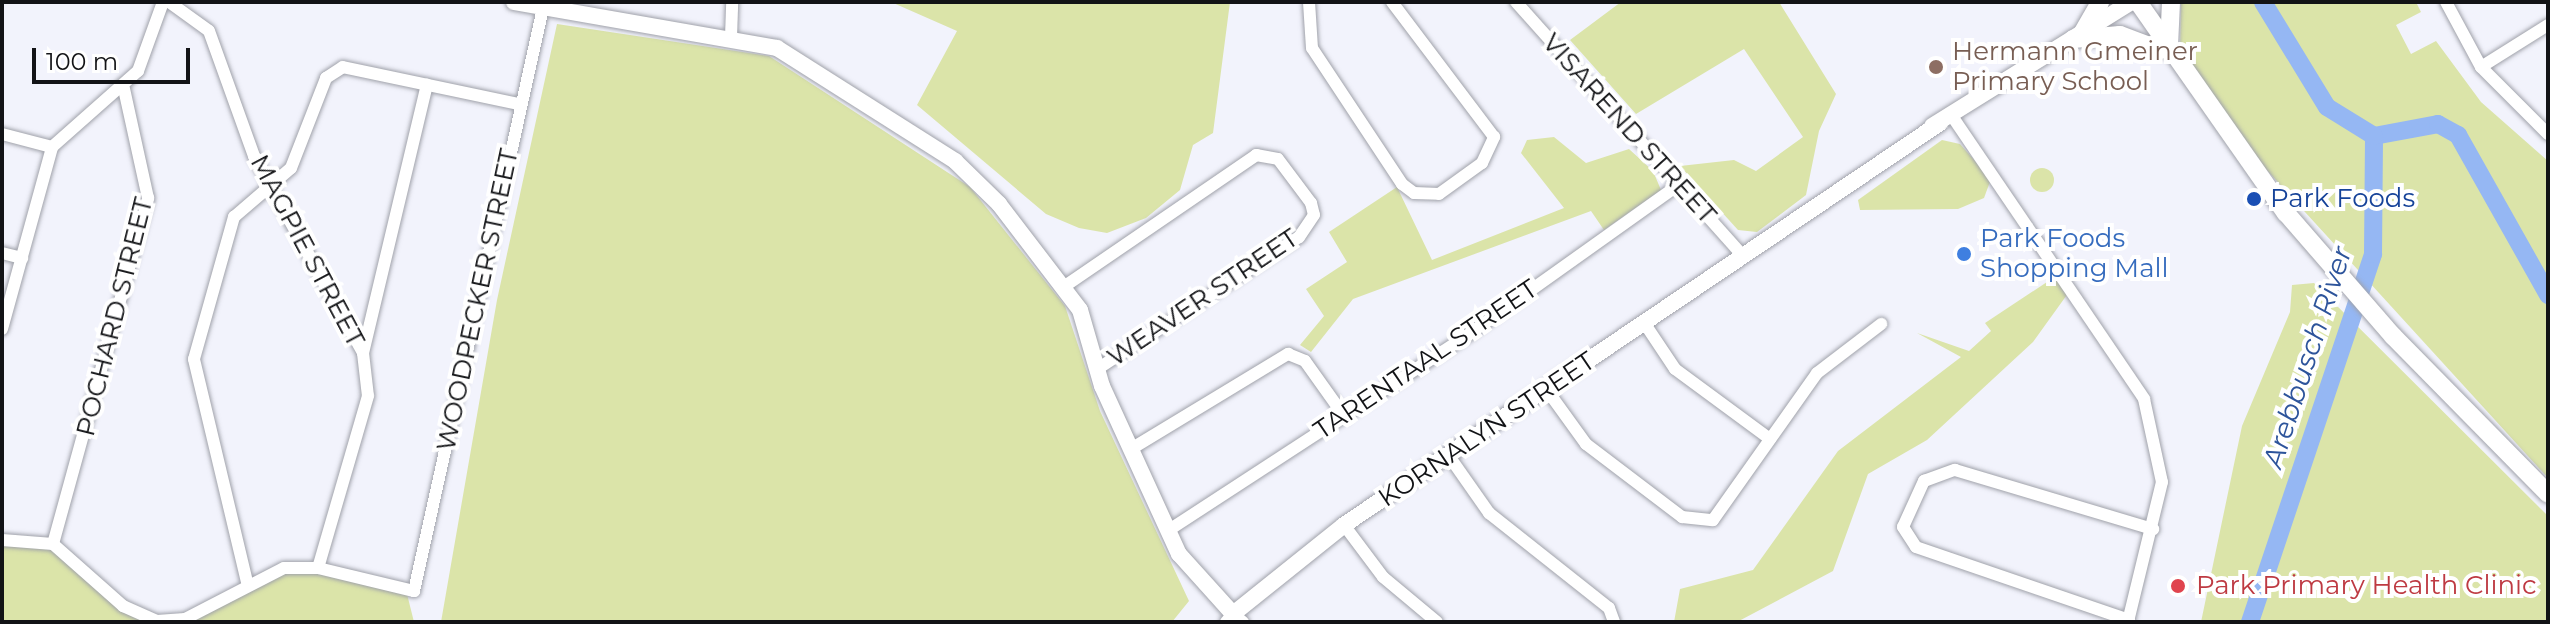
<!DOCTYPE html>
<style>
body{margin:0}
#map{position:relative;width:2550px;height:624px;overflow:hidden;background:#f2f3fc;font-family:Montserrat,sans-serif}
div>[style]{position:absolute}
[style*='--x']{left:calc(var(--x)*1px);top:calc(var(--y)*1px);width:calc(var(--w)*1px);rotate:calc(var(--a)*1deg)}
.green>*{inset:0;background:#dbe4a9}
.round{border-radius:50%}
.river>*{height:18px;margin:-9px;padding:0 9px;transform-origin:9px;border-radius:9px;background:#95b7f3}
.roads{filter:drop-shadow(0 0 2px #a0a2aa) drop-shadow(0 0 2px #a0a2aa)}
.minor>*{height:12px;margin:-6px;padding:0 6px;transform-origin:6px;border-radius:6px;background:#fff}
.tertiary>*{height:16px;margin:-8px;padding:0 8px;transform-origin:8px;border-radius:8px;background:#fff}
.secondary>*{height:18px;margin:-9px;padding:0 9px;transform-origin:9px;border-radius:9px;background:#fff}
.dots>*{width:22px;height:22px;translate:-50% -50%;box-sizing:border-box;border:4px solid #fff;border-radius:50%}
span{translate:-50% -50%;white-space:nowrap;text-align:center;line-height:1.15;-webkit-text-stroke:8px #fff;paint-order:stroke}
.education-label{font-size:26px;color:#785e54}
.left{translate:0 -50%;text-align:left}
.street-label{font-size:26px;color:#121316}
.transit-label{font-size:26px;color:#164399}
.shop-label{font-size:26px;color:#366cbe}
.health-label{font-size:26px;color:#be3a42}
.water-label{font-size:28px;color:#2d549b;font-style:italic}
.frame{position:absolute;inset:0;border:4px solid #121316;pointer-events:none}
.scale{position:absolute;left:32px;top:48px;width:158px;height:36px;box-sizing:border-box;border:4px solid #121316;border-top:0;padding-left:10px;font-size:24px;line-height:28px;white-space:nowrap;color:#121316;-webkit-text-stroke:6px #fff;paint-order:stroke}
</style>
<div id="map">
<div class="green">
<div style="clip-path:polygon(891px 2px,1230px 2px,1213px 133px,1193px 145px,1180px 190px,1146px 218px,1107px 233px,1079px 228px,1046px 214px,917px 105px,957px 31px)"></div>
<div style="clip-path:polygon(1621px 2px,1779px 2px,1836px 94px,1819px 131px,1806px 195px,1757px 232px,1738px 230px,1680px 166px,1734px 160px,1756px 171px,1803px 137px,1744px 49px,1636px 114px,1570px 40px)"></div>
<div style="clip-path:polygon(2181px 2px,2416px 2px,2421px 12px,2396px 25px,2411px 54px,2436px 41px,2481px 102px,2548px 161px,2548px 478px,2242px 143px,2180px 52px)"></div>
<div style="clip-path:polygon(557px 24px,769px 56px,970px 187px,1065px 306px,1100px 411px,1189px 601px,1172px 622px,441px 622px,497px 300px)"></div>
<div style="clip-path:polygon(1554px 137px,1586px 163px,1629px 149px,1653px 171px,1661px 190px,1604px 230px,1591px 211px,1353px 299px,1311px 352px,1300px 345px,1324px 316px,1306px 289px,1347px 262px,1329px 232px,1397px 187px,1432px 260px,1564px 208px,1521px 153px,1527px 140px)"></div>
<div style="clip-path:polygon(1942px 140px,1960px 144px,1991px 179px,1984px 198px,1958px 209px,1860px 210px,1858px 200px)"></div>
<div class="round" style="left:2030px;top:168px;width:24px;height:24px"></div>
<div style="clip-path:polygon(2056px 276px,2069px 292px,2033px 342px,1927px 440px,1868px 474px,1833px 571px,1737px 622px,1674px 622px,1680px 589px,1753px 570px,1838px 451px,1961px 357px,1917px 333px,1969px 351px,1991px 331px,1985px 323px)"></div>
<div style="clip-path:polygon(2314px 283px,2548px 516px,2548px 622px,2201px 622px,2242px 426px,2290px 312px,2292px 285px)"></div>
<div style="clip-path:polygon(2px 540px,53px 544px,123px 606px,172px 622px,294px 567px,407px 594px,414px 622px,2px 622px)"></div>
</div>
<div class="river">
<div style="--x:2374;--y:136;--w:65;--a:-10.6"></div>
<div style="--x:2438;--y:124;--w:23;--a:29"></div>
<div style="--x:2458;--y:135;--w:184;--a:60.6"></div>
<div style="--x:2250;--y:622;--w:388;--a:-71.5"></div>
<div style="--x:2373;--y:254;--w:118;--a:-89.5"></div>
<div style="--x:2374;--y:136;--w:55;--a:-148.3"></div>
<div style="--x:2327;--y:107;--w:123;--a:-121.4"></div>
</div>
<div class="roads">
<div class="minor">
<div style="--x:169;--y:2;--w:49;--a:35.9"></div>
<div style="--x:209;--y:31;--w:133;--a:70.2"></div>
<div style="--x:254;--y:156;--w:225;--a:61"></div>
<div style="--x:363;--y:353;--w:43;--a:83.4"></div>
<div style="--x:368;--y:396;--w:179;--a:106.2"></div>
<div style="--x:1309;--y:2;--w:46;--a:86.3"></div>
<div style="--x:1312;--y:48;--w:163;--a:56.5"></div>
<div style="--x:1402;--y:184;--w:15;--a:37"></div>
<div style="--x:1414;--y:193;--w:25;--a:2"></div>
<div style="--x:1439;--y:194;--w:53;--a:-35.8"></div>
<div style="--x:1482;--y:163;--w:29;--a:-65"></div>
<div style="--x:1494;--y:137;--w:169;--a:-127.1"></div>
<div style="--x:1516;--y:2;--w:339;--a:48.2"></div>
<div style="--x:2446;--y:2;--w:74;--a:61.7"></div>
<div style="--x:2481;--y:67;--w:95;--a:45"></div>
<div style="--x:731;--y:37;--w:35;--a:-88"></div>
<div style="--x:2481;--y:67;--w:79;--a:-32.1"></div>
<div style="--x:1952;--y:116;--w:342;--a:55.8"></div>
<div style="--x:2144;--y:399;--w:85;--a:77.8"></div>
<div style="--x:2162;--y:482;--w:144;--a:103.7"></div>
<div style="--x:2;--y:134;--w:52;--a:14.6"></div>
<div style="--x:2;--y:253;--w:21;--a:14"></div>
<div style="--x:1065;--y:286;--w:232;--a:-34.4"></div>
<div style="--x:1256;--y:155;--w:22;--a:10"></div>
<div style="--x:1278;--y:159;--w:55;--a:53.1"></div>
<div style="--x:1311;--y:203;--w:12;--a:76"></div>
<div style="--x:1314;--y:215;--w:27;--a:124"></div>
<div style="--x:1299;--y:237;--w:241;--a:146.8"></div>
<div style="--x:1645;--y:324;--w:54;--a:56.3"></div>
<div style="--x:1675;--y:369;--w:118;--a:36.4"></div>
<div style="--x:2;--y:329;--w:189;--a:-74.6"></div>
<div style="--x:52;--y:147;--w:115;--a:-41.5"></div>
<div style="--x:138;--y:71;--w:73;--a:-70.1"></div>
<div style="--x:363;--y:353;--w:276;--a:-76.6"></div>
<div style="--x:1547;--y:390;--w:67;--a:54.2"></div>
<div style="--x:1586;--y:444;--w:121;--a:37.2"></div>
<div style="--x:1682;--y:517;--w:31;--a:6"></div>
<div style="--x:1713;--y:520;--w:180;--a:-54.7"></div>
<div style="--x:1817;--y:373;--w:81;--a:-37.4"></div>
<div style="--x:1131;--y:449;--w:184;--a:-31.2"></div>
<div style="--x:1288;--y:354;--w:18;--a:22"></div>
<div style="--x:1305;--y:361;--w:69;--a:54.5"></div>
<div style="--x:1449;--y:456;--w:70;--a:54.9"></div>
<div style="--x:1489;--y:513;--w:153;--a:38.4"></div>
<div style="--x:1609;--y:608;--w:15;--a:70"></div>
<div style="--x:1344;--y:525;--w:65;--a:53.1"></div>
<div style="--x:1383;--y:577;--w:70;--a:39.8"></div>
<div style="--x:1169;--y:530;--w:357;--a:-33.1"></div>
<div style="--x:1468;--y:335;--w:260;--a:-35.5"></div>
<div style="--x:2;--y:540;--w:51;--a:4.5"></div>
<div style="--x:53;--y:544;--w:94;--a:41.5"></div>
<div style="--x:123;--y:606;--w:37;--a:24"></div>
<div style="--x:157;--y:621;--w:28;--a:-4"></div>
<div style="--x:185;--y:619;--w:111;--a:-27.3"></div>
<div style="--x:284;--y:568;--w:34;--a:0"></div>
<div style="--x:318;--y:568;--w:99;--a:13.5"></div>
<div style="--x:414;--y:591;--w:597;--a:-77.52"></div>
<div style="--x:53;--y:544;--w:359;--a:-74.6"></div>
<div style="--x:148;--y:198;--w:112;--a:-102.4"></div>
<div style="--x:247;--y:582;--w:229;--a:-103.4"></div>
<div style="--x:194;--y:359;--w:148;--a:-74.3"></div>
<div style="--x:234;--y:217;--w:75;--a:-40.7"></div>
<div style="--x:291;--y:168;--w:97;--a:-68.7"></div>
<div style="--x:326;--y:78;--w:20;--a:-33"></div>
<div style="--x:343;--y:67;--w:180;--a:11.9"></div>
<div style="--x:2129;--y:620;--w:225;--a:-161.1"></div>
<div style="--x:1916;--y:547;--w:24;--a:-123"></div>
<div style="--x:1903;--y:527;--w:51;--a:-65.5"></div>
<div style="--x:1924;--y:481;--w:33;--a:-20"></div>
<div style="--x:1955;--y:470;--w:207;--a:16.6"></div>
<div style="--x:1226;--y:622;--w:11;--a:-49"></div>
<div style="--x:1233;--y:614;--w:13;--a:39"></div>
</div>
<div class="tertiary">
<div style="--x:514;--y:2;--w:267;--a:9.9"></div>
<div style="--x:777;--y:48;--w:211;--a:32.4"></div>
<div style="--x:955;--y:161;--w:62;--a:44.3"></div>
<div style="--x:999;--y:204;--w:133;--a:52.6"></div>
<div style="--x:1080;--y:310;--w:79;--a:73.9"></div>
<div style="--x:1102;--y:386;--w:185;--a:65.4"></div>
<div style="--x:1179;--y:554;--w:81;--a:48"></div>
<div style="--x:1233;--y:614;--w:142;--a:-38.7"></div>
<div style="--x:1344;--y:525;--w:719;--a:-34"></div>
<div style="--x:1932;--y:126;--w:234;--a:-31.9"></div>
</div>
<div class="secondary">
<div style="--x:2138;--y:2;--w:258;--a:55"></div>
<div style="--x:2286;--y:213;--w:163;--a:49"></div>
<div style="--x:2393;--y:336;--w:221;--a:45.5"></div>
<div style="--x:2083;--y:32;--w:34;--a:-60"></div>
<div style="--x:2073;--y:39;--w:47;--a:-4.9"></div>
<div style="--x:2120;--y:35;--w:43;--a:20.6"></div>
<div style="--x:2169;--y:46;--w:44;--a:-87.4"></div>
</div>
</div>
<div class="dots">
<div style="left:1936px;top:67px;background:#8d6e63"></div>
<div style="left:2254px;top:199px;background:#1a4fb4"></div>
<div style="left:1964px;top:254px;background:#3f7fe0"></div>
<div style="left:2178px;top:586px;background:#e0444e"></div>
</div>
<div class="education-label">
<span class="left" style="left:1952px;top:67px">Hermann Gmeiner<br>Primary School</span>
</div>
<div class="street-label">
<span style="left:1629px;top:129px;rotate:48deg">VISAREND STREET</span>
<span style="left:307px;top:251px;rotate:62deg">MAGPIE STREET</span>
<span style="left:1203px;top:298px;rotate:-34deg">WEAVER STREET</span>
<span style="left:478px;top:300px;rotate:-78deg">WOODPECKER STREET</span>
<span style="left:115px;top:317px;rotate:-76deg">POCHARD STREET</span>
<span style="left:1426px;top:360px;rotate:-34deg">TARENTAAL STREET</span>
<span style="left:1487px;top:430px;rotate:-34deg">KORNALYN STREET</span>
</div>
<div class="transit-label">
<span class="left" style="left:2270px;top:199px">Park Foods</span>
</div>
<div class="shop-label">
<span class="left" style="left:1980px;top:254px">Park Foods<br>Shopping Mall</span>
</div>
<div class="health-label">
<span class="left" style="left:2196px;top:586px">Park Primary Health Clinic</span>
</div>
<div class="water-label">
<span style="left:2307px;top:357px;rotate:-72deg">Arebbusch River</span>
</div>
<div class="frame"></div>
<div class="scale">100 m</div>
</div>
